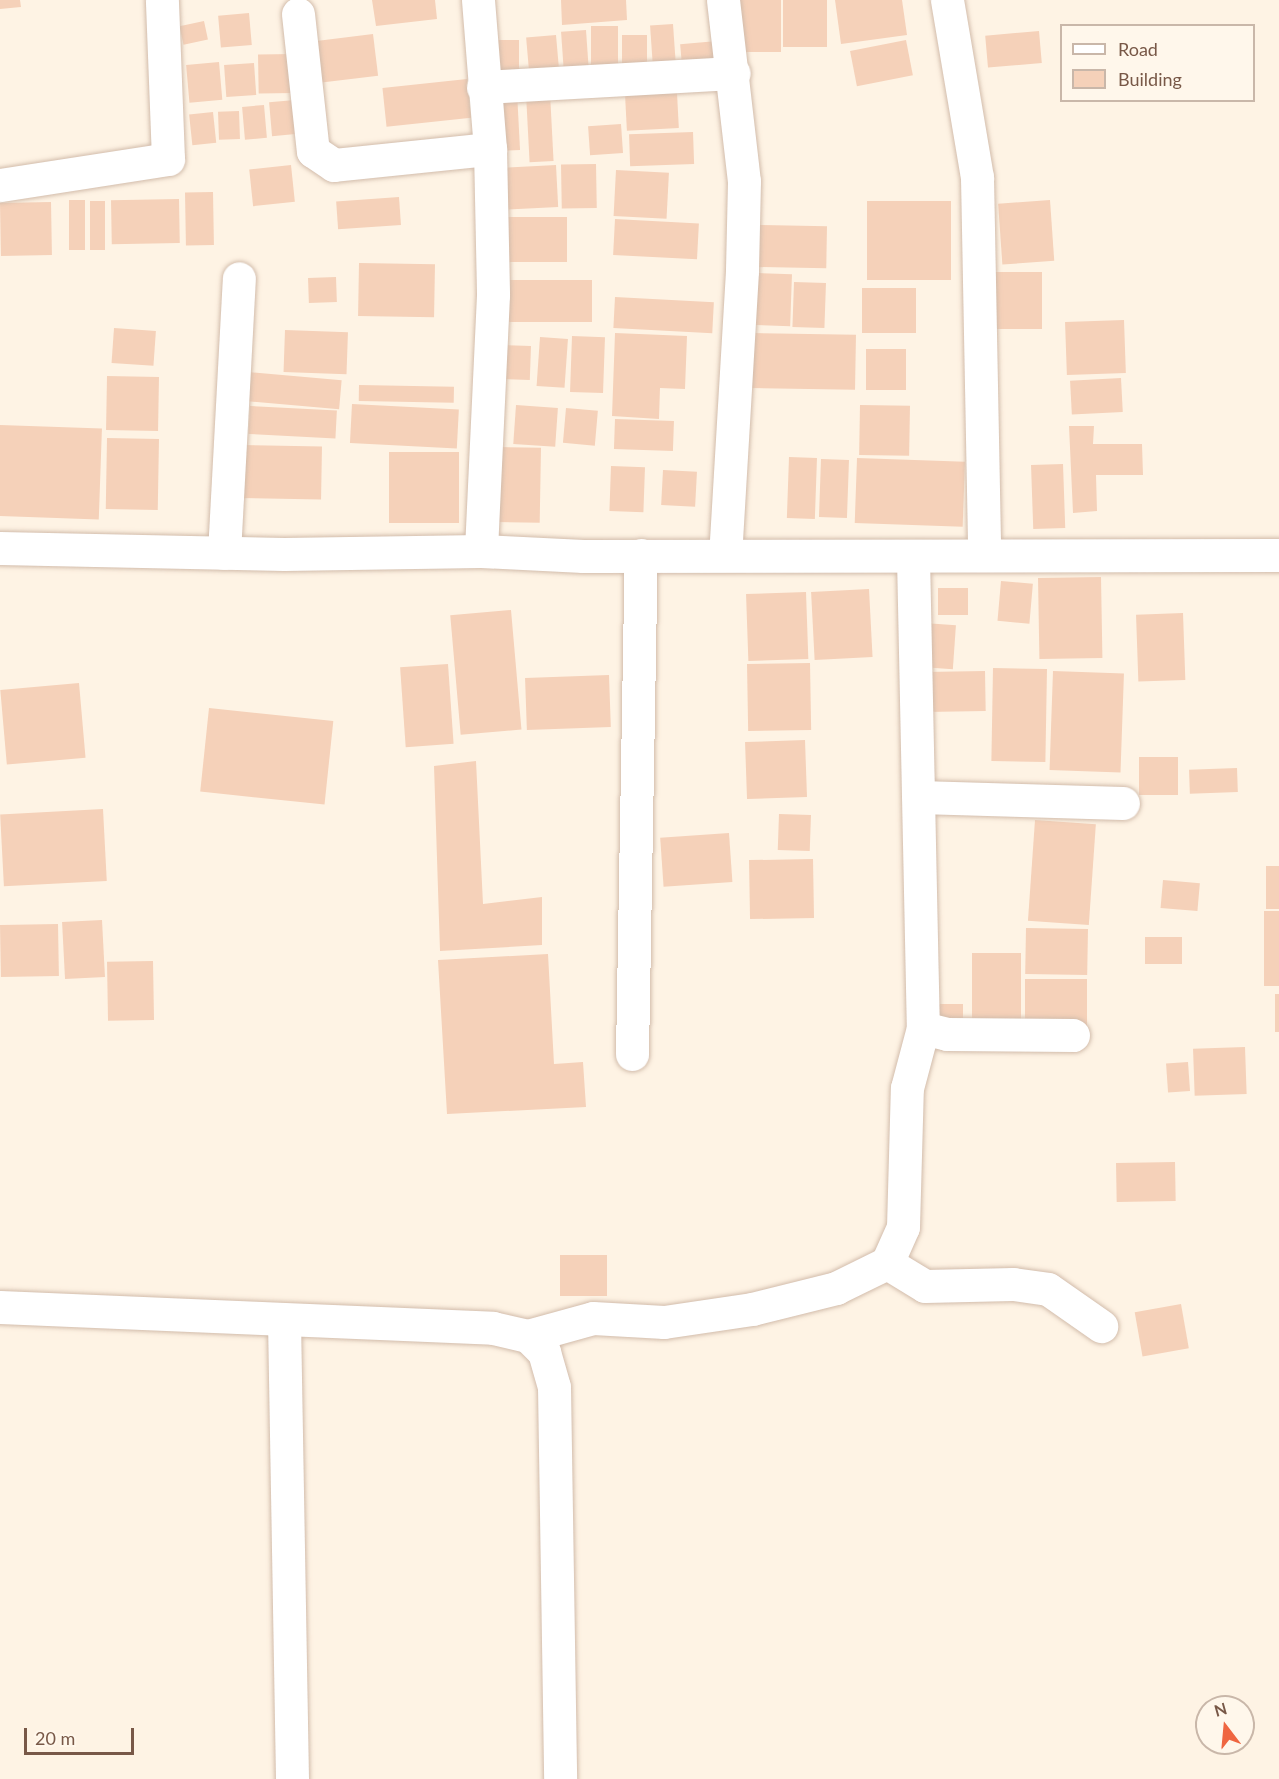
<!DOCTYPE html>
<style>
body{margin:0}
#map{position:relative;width:1279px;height:1779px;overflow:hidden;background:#fef3e4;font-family:Lato,sans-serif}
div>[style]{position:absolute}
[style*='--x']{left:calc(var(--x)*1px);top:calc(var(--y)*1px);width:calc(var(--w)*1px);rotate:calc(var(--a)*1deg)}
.building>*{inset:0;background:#f5d1b9;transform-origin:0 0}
.roads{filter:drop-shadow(0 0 2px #d2bcab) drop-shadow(0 0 2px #d2bcab)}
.street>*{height:33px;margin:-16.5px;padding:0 16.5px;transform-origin:16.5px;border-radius:16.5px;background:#fff}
span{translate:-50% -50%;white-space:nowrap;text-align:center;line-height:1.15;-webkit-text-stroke:6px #fff7eb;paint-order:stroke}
.legend{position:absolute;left:1060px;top:24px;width:195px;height:78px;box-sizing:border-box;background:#fff7eb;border:2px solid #c9b7a9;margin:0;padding:8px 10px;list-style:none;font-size:18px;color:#785847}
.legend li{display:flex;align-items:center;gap:12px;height:30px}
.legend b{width:30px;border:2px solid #c9b7a9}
.north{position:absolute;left:1195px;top:1695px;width:60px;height:60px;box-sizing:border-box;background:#fff7eb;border:2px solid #c9b7a9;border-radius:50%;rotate:344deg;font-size:16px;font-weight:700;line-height:24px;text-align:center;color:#785847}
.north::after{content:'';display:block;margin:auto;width:21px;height:27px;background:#ef6641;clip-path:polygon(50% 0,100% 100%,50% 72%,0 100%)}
.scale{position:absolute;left:24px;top:1728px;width:110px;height:27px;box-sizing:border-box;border:3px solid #785847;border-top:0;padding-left:8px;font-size:18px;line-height:21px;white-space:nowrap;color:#785847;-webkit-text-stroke:4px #fff7eb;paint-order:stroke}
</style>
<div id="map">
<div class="building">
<div style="clip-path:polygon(0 0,20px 0,21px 7px,0 9px)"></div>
<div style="clip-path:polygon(372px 0,435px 0,437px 19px,376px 26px)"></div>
<div style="clip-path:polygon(561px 0,626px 0,627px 20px,562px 25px)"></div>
<div style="left:735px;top:0;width:46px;height:52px"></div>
<div style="left:783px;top:0;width:44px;height:47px"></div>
<div style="clip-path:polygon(835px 0,902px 0,907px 35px,841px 44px)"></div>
<div style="left:249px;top:13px;width:32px;height:31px;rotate:85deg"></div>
<div style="left:204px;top:21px;width:19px;height:25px;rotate:78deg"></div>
<div style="left:673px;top:24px;width:44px;height:23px;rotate:86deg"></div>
<div style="left:591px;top:26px;width:27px;height:43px"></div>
<div style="left:586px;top:30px;width:39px;height:25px;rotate:86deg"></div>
<div style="left:1039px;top:31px;width:32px;height:54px;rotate:85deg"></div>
<div style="left:373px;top:34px;width:42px;height:61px;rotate:83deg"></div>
<div style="left:556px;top:35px;width:38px;height:30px;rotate:85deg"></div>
<div style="left:622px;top:35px;width:25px;height:32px"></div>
<div style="left:488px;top:40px;width:31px;height:39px"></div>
<div style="left:906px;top:40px;width:36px;height:57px;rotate:79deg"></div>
<div style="left:717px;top:41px;width:23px;height:37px;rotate:85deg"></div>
<div style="left:293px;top:54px;width:39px;height:35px;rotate:89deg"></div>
<div style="left:219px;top:62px;width:38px;height:33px;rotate:85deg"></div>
<div style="left:254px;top:63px;width:32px;height:30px;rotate:86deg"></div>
<div style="left:467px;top:79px;width:39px;height:85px;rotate:84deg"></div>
<div style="left:517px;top:92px;width:58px;height:22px;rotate:87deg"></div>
<div style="left:550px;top:93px;width:68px;height:24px;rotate:87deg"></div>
<div style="left:677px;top:93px;width:35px;height:52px;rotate:87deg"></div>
<div style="left:295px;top:100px;width:34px;height:26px;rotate:85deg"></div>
<div style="left:264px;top:105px;width:33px;height:22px;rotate:85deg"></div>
<div style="left:239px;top:111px;width:28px;height:21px;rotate:88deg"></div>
<div style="left:213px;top:112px;width:31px;height:24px;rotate:84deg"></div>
<div style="left:621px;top:124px;width:29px;height:33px;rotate:86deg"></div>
<div style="left:693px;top:132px;width:32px;height:64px;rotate:88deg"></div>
<div style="left:596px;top:164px;width:44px;height:35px;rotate:89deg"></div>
<div style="left:291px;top:165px;width:37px;height:42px;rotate:84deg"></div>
<div style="left:556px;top:165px;width:42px;height:52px;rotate:87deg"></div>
<div style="left:616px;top:170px;width:53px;height:46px;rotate:3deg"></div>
<div style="left:213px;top:192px;width:53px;height:28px;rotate:89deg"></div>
<div style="left:399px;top:197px;width:28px;height:63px;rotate:86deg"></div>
<div style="left:179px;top:199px;width:44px;height:68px;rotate:89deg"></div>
<div style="left:69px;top:200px;width:16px;height:50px"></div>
<div style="left:1050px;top:200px;width:61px;height:52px;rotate:86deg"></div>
<div style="left:90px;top:201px;width:15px;height:49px"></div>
<div style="left:867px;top:201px;width:84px;height:79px"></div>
<div style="left:51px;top:202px;width:53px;height:51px;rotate:89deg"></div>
<div style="left:501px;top:217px;width:66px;height:45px"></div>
<div style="left:615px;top:219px;width:84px;height:36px;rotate:3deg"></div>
<div style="left:757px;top:225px;width:70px;height:42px;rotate:1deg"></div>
<div style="left:359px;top:263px;width:76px;height:53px;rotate:1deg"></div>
<div style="left:1042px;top:272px;width:57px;height:50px;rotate:90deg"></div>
<div style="left:757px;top:273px;width:35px;height:52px;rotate:2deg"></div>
<div style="left:336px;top:277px;width:25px;height:28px;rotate:88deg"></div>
<div style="left:509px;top:280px;width:83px;height:42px"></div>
<div style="left:794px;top:282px;width:32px;height:45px;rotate:2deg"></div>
<div style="left:916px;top:288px;width:45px;height:54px;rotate:90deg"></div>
<div style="left:615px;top:297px;width:99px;height:31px;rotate:3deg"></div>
<div style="left:1124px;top:320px;width:53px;height:59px;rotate:88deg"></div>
<div style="left:114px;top:328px;width:42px;height:35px;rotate:4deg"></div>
<div style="left:285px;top:330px;width:63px;height:42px;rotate:2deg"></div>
<div style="clip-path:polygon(615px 333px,687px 336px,685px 389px,660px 388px,659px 419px,612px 416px)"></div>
<div style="left:752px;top:333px;width:104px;height:55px;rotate:1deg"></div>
<div style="left:572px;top:336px;width:33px;height:56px;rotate:2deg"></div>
<div style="left:540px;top:337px;width:28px;height:49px;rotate:4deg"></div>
<div style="left:503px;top:345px;width:28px;height:34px;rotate:2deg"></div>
<div style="left:866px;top:349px;width:40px;height:41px"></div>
<div style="left:247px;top:372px;width:95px;height:29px;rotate:5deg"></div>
<div style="left:107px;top:376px;width:52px;height:54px;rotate:1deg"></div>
<div style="left:1121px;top:378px;width:34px;height:51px;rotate:87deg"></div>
<div style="left:359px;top:385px;width:95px;height:16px;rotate:1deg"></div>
<div style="left:352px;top:404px;width:107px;height:39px;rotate:3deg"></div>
<div style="left:516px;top:405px;width:42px;height:39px;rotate:4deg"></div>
<div style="left:860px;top:405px;width:50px;height:50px;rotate:1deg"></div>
<div style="left:250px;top:406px;width:87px;height:28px;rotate:3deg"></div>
<div style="left:566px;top:408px;width:32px;height:35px;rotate:5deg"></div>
<div style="left:615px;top:419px;width:59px;height:30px;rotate:2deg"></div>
<div style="left:0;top:425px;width:102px;height:91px;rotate:2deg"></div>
<div style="clip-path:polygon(1069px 426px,1094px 426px,1093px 444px,1142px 444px,1143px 475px,1096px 475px,1097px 511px,1073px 513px)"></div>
<div style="left:107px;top:438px;width:52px;height:71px;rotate:1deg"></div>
<div style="left:239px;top:445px;width:83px;height:53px;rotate:1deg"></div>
<div style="left:497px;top:447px;width:44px;height:75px;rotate:1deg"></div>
<div style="left:389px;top:452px;width:70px;height:71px"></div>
<div style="left:789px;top:457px;width:28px;height:61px;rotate:2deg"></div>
<div style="left:857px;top:458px;width:108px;height:65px;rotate:2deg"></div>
<div style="left:821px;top:459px;width:28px;height:58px;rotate:2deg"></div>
<div style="left:1063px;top:464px;width:64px;height:32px;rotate:88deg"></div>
<div style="left:611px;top:466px;width:34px;height:45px;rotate:2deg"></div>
<div style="left:663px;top:470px;width:34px;height:35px;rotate:3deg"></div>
<div style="left:1101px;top:577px;width:81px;height:63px;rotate:89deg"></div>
<div style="left:1001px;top:581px;width:32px;height:40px;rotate:5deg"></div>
<div style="left:938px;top:588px;width:30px;height:27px"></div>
<div style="left:869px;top:589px;width:68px;height:58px;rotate:87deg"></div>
<div style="left:806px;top:592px;width:67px;height:60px;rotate:88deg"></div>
<div style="left:511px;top:610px;width:120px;height:61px;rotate:85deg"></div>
<div style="left:1183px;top:613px;width:67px;height:47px;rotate:88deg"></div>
<div style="left:924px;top:623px;width:32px;height:44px;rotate:4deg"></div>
<div style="left:810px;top:663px;width:67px;height:63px;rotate:89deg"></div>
<div style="left:448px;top:664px;width:80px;height:48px;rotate:86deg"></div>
<div style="left:993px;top:668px;width:54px;height:93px;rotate:1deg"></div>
<div style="left:985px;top:671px;width:40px;height:60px;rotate:89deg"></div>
<div style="left:1053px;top:671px;width:71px;height:99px;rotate:2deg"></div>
<div style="left:609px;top:675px;width:52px;height:84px;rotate:88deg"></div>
<div style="left:79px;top:683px;width:75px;height:79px;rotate:85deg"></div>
<div style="left:209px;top:708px;width:125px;height:84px;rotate:6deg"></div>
<div style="left:805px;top:740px;width:57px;height:60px;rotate:88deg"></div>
<div style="left:1178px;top:757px;width:38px;height:39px;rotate:90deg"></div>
<div style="clip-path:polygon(476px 761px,483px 904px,542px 897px,542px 945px,440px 951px,434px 766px)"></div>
<div style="left:1237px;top:768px;width:24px;height:48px;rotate:88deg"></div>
<div style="left:103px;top:809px;width:72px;height:103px;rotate:87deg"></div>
<div style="left:779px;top:814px;width:32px;height:36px;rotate:2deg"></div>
<div style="left:1035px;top:820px;width:61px;height:101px;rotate:4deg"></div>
<div style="left:729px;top:833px;width:49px;height:69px;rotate:86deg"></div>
<div style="left:813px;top:859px;width:59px;height:64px;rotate:89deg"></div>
<div style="left:1266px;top:866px;width:13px;height:43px"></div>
<div style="left:1163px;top:880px;width:37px;height:28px;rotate:5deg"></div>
<div style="left:1264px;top:911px;width:15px;height:75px"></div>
<div style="left:102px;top:920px;width:57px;height:40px;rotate:87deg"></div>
<div style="left:58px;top:924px;width:52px;height:58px;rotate:89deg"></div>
<div style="left:1026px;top:928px;width:62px;height:46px;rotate:1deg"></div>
<div style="left:1145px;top:937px;width:37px;height:27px"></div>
<div style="left:972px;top:953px;width:49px;height:68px"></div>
<div style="clip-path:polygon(548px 954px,554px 1064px,583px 1062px,586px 1107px,447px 1114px,438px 960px)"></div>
<div style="left:153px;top:961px;width:59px;height:46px;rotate:89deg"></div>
<div style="left:1025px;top:979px;width:62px;height:50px"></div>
<div style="left:1275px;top:994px;width:4px;height:38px"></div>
<div style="left:927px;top:1004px;width:36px;height:19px"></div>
<div style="left:1245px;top:1047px;width:47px;height:52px;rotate:88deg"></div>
<div style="left:1188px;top:1062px;width:29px;height:22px;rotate:86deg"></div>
<div style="left:1175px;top:1162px;width:39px;height:59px;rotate:89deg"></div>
<div style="left:607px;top:1255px;width:41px;height:47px;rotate:90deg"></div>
<div style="left:1181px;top:1304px;width:45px;height:47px;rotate:80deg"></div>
</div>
<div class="roads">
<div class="street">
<div style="--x:478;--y:0;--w:149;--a:85.4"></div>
<div style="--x:490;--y:149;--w:146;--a:88.8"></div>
<div style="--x:493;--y:295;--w:256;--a:92.7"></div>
<div style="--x:723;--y:0;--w:182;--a:83.4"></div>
<div style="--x:744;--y:181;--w:90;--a:91.3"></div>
<div style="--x:742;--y:271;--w:284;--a:93.4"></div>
<div style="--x:947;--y:0;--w:180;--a:80.4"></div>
<div style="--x:977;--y:177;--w:376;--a:88.9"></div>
<div style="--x:298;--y:14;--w:138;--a:83.8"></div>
<div style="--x:313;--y:151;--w:25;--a:34"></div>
<div style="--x:334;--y:165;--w:157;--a:-5.9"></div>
<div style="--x:483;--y:87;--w:251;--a:-3.2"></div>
<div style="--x:0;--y:185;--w:170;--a:-8.8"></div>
<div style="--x:168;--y:159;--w:159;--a:-92.2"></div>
<div style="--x:0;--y:548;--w:284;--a:1.2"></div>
<div style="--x:284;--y:554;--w:197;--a:-0.9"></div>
<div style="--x:481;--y:551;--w:102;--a:2.8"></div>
<div style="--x:583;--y:556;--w:696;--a:-0.08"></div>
<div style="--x:224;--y:553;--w:275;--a:-86.9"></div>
<div style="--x:913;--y:557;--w:471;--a:88.8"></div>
<div style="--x:923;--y:1028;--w:25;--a:14"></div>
<div style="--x:947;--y:1034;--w:126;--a:0.5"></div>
<div style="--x:919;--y:797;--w:204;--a:1.7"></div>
<div style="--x:632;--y:1054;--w:499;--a:-89"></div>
<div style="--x:887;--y:1263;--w:44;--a:31.2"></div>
<div style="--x:925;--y:1286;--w:88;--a:-1.3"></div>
<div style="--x:1013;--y:1284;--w:35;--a:8"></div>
<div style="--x:1048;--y:1289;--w:65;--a:34.9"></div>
<div style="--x:0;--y:1307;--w:493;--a:2.4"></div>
<div style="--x:493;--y:1328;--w:36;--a:13"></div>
<div style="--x:528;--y:1336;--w:23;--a:45"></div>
<div style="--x:544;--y:1352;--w:36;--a:74"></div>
<div style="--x:554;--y:1387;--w:392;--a:89.1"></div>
<div style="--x:284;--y:1320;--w:459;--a:89"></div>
<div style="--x:528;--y:1336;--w:67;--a:-15.5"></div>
<div style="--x:593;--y:1318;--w:71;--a:3.2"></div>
<div style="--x:664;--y:1322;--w:89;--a:-8.4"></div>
<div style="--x:752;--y:1309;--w:87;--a:-14"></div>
<div style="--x:836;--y:1288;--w:57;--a:-26.1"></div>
<div style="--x:887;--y:1263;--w:39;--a:-66"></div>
<div style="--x:903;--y:1227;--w:139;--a:-88.4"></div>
<div style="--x:907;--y:1088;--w:62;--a:-75.1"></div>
</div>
</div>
<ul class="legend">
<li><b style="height:8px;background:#fff"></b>Road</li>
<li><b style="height:16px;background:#f5d1b9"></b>Building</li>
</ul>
<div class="north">N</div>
<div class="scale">20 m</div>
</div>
